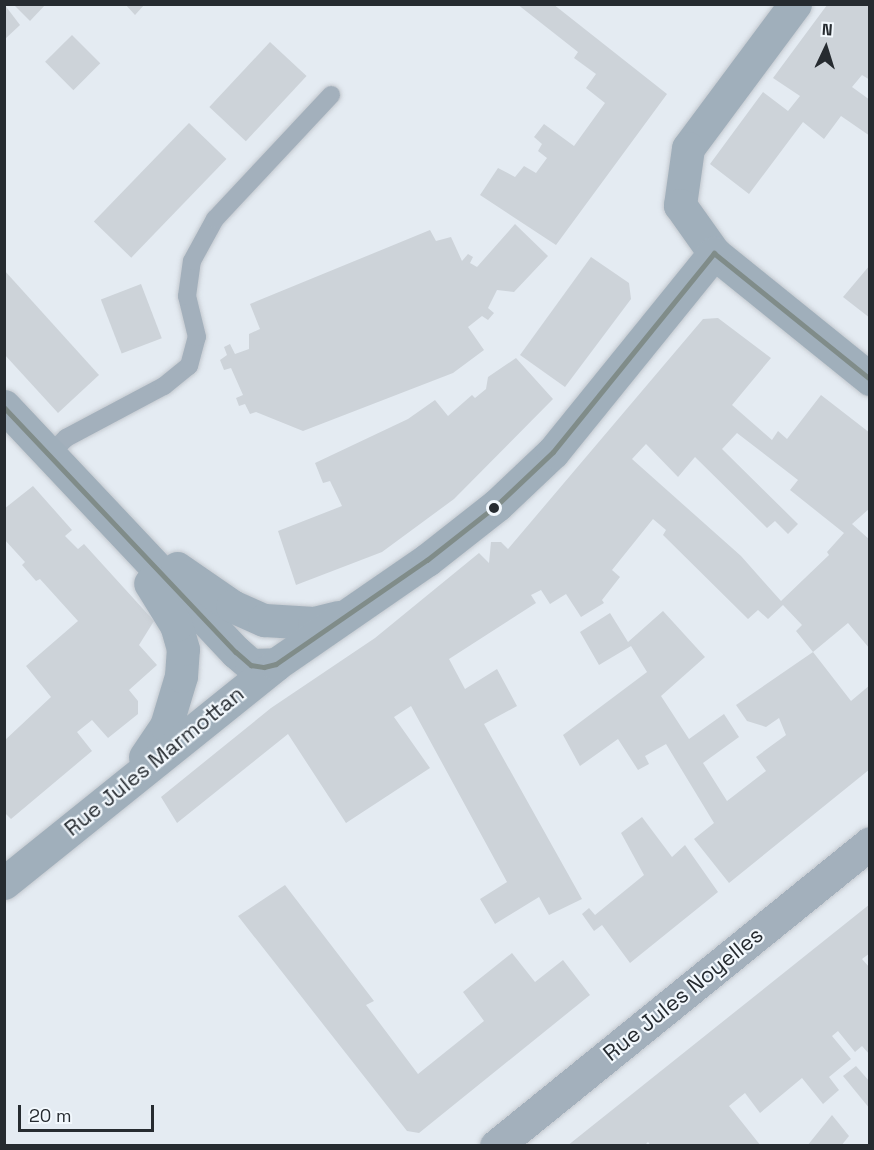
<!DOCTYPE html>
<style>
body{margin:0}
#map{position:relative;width:874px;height:1150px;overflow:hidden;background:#e4ebf2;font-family:"Space Grotesk",sans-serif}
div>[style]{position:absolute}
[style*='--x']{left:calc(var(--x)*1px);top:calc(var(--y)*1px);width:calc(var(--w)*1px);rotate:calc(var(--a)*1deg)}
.building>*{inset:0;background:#cdd3d9;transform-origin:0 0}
.roads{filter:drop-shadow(0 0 2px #c3c8ce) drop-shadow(0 0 2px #c3c8ce)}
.lane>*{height:18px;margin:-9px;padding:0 9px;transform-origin:9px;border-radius:9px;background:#a3b0bc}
.street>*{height:33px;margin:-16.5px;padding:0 16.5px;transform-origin:16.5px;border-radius:16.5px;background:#a3b0bc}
.secondary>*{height:33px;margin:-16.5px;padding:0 16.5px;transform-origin:16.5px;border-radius:16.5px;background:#a0afbb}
.bus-1>*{height:4.5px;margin:-2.25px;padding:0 2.25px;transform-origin:2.25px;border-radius:2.25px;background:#808c89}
.dots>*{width:16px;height:16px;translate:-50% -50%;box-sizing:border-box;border:3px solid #f2f8fd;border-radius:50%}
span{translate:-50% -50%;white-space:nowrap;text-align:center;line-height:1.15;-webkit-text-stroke:4.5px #f2f8fd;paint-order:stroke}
.street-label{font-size:22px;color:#262b30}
.frame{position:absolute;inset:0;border:6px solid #262b30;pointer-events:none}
.north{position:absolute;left:796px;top:18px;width:60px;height:60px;-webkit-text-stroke:4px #f2f8fd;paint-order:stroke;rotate:4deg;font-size:16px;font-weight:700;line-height:24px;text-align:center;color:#262b30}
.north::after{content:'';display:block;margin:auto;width:21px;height:27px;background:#262b30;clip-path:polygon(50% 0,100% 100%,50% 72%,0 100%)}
.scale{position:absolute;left:18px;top:1105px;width:136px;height:27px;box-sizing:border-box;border:3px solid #262b30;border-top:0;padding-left:8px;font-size:18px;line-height:21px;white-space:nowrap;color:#262b30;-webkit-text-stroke:4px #f2f8fd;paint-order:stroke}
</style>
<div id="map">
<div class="building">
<div style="clip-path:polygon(4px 4px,20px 25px,4px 40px)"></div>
<div style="clip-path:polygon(13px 4px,46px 4px,30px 21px)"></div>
<div style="clip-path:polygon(125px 4px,145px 4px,135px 15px)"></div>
<div style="clip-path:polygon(517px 4px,553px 4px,667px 94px,556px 245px,480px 195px,498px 168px,515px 177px,524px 166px,536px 173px,547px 158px,538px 151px,542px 144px,534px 137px,544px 124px,574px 146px,605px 103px,586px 88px,596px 74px,574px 58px,578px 52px)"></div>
<div style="clip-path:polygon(827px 5px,870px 5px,870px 80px,862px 75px,852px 87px,870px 100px,870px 136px,841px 116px,824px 139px,803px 122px,749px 194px,710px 164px,763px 92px,788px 111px,800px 96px,773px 78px)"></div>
<div style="left:72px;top:35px;width:40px;height:38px;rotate:45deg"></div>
<div style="left:270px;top:42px;width:50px;height:89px;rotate:43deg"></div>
<div style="left:189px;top:123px;width:52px;height:137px;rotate:44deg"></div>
<div style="clip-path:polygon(515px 224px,548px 256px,514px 292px,497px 290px,488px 308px,494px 313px,488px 320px,482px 316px,468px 327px,484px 350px,453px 373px,303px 431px,256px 412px,250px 414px,245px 404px,239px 406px,236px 398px,243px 395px,231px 368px,224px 370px,220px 360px,227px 355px,224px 347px,230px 344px,235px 354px,249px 349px,249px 334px,260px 329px,250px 304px,430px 230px,436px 241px,451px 237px,462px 261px,468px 254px,473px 257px,470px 263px,477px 267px)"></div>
<div style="clip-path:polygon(591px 257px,629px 283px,631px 299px,565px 387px,520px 355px)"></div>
<div style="clip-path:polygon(870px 265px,870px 318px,843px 297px)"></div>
<div style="clip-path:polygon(4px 270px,99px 375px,58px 413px,4px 354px)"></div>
<div style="left:141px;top:284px;width:58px;height:43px;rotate:69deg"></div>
<div style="clip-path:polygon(evenodd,718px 318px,771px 358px,732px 405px,772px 440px,778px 431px,787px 439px,821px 395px,870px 433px,870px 508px,852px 524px,870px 540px,870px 649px,848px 623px,813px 652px,796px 631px,802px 625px,783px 605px,768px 619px,758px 610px,748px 619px,663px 535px,666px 530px,653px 519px,612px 570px,620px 577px,602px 600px,604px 603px,581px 617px,566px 594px,550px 604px,541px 590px,531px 595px,536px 603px,449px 659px,465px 689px,497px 669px,517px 706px,484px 724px,582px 899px,549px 915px,539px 897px,495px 924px,480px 899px,507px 882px,411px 706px,394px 717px,430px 768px,346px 823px,288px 734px,177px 823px,161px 797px,271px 708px,375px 638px,479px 553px,489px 563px,491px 542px,501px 542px,508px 549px,703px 319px,718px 318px,737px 433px,798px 480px,790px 490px,844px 533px,827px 552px,829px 555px,781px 601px,741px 556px,632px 459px,646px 444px,678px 477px,695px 457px,767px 528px,775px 521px,788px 534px,798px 524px,722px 449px,737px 433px)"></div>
<div style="clip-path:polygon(516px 358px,553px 399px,454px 499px,382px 552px,296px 585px,278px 531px,342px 506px,330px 481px,323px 483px,315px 463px,408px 419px,435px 400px,448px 416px,472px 395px,475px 398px,486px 389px,488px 377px)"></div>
<div style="clip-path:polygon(33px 486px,72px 530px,65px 536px,78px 549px,84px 544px,154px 621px,139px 645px,157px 665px,129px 690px,138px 701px,138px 714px,108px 738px,92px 720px,77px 732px,92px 751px,11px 819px,4px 812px,4px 741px,51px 697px,26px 666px,78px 621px,40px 579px,36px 581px,22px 565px,25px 562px,4px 539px,4px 509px)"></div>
<div style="clip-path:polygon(663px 611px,705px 657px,661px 696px,689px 739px,724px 714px,739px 737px,703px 763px,727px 801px,766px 771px,756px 757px,786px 735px,779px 718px,766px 727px,747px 721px,736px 705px,813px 652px,851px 701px,870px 685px,870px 769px,729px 883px,694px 839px,714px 823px,666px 744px,645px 756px,649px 764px,638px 770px,618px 739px,580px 766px,563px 735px,647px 672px,631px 646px,599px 665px,580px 632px,610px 613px,628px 642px)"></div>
<div style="clip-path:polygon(642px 817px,672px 857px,685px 845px,718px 892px,630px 963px,602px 925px,594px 931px,582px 914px,589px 908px,595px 915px,644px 875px,621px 833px)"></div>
<div style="clip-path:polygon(285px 885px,374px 1001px,366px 1005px,418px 1074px,484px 1021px,463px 992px,512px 953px,535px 982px,563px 960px,590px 995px,419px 1133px,407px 1131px,238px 916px)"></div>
<div style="clip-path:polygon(870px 904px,870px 953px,862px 959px,870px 968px,870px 1055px,862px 1046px,855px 1052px,838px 1031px,832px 1036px,851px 1059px,829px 1077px,839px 1090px,823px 1104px,802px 1078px,760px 1113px,745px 1093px,729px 1106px,761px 1146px,651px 1146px,648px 1142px,644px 1146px,567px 1146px)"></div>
<div style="clip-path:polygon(856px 1066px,870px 1082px,870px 1109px,843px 1076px)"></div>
<div style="clip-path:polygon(832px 1115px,849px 1136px,841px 1146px,807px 1146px)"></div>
</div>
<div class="roads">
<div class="lane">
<div style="--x:49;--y:455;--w:24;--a:-45"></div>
<div style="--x:66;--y:438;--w:111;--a:-28"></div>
<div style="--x:164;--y:386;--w:32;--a:-39"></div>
<div style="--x:189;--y:366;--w:30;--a:-75"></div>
<div style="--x:197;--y:337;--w:42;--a:-103.7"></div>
<div style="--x:187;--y:296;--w:35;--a:-82"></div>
<div style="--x:192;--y:261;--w:48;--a:-61.3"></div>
<div style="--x:215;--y:219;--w:170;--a:-46.9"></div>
</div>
<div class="street">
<div style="--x:496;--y:1146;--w:481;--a:-39"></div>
</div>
<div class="secondary">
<div style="--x:795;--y:4;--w:179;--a:126.6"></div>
<div style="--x:688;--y:148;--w:58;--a:98"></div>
<div style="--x:680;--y:205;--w:59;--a:54.7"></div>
<div style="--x:714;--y:253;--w:201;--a:38.9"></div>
<div style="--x:4;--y:406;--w:338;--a:46.7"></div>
<div style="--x:236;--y:652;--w:20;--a:41"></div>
<div style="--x:251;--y:665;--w:25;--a:-2"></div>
<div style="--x:177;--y:568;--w:67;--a:34.6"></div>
<div style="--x:232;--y:606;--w:35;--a:24"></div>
<div style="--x:264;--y:620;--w:50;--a:3.4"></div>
<div style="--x:314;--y:623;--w:25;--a:-14"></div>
<div style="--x:145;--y:757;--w:37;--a:-56"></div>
<div style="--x:166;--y:726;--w:52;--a:-73.3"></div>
<div style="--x:181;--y:676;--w:27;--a:-86"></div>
<div style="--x:183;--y:649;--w:25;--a:-106"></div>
<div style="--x:176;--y:625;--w:49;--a:-121.8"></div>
<div style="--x:4;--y:883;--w:349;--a:-38.8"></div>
<div style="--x:276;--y:664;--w:183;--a:-34.6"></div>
<div style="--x:427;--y:560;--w:89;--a:-38.2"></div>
<div style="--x:497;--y:505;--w:77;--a:-43.4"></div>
<div style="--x:553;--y:452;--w:256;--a:-51"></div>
</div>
</div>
<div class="bus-1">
<div style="--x:714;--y:253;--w:201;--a:38.9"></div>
<div style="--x:4;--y:407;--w:337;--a:46.6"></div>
<div style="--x:236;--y:652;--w:20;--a:41"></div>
<div style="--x:251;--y:665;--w:13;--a:9"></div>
<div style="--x:264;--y:667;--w:12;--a:-14"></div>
<div style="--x:276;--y:664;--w:183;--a:-34.6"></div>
<div style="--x:427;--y:560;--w:89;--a:-38.2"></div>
<div style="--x:497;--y:505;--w:77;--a:-43.4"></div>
<div style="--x:553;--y:452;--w:256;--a:-51"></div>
</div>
<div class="dots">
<div style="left:494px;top:508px;background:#262b30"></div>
</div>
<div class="street-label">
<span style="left:154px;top:761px;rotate:-39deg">Rue Jules Marmottan</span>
<span style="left:683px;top:994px;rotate:-39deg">Rue Jules Noyelles</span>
</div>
<div class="frame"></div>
<div class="north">N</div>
<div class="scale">20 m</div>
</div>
